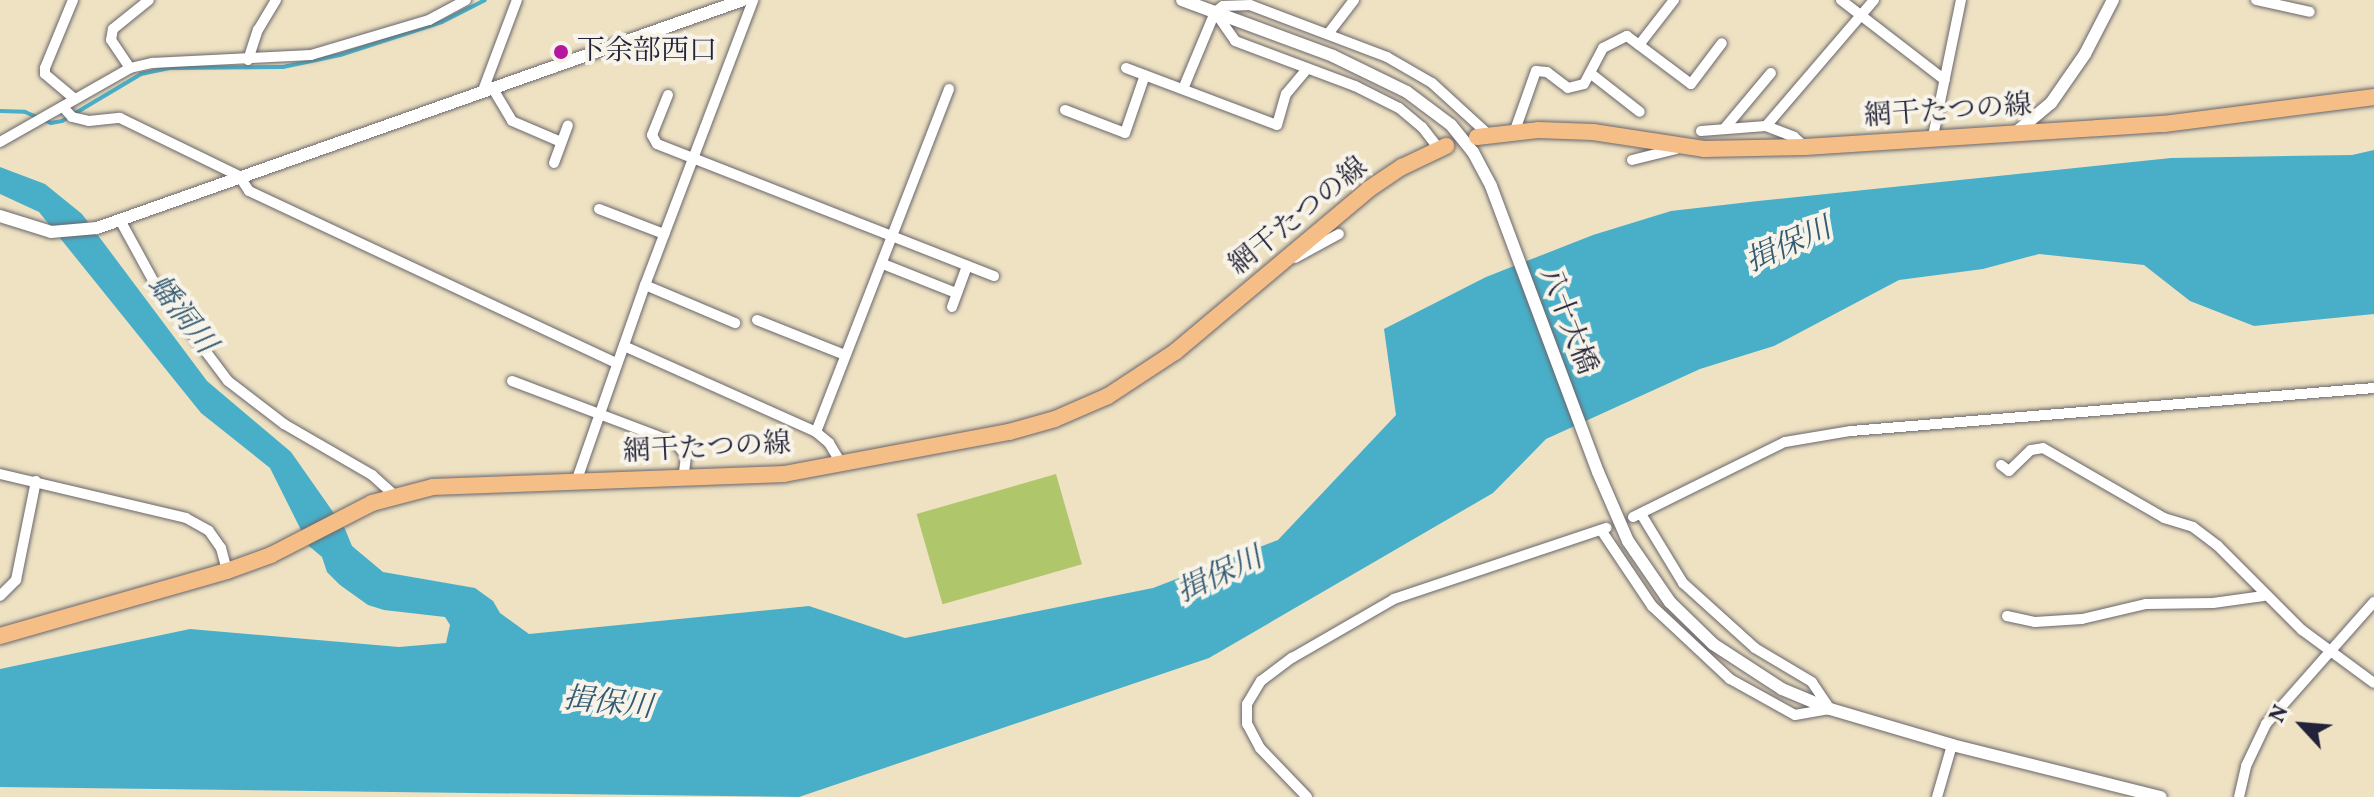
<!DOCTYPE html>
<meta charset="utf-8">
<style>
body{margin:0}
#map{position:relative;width:2374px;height:797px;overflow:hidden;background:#eee2c3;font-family:Vollkorn,"Noto Serif JP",serif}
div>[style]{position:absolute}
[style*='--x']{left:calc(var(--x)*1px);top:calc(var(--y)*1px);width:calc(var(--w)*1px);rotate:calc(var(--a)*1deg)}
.green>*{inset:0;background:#afc66b;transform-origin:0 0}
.water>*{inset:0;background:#49afc8}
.stream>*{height:4px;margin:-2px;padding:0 2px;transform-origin:2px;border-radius:2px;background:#49afc8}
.roads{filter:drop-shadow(0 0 2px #69656b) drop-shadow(0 0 2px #69656b)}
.minor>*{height:10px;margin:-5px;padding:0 5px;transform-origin:5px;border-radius:5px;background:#fff}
.tertiary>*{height:12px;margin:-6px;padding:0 6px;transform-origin:6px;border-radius:6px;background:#fff}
.primary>*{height:16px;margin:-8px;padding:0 8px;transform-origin:8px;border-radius:8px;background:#f6be87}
.dots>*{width:22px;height:22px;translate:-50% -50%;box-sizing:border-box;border:4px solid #f7f3e8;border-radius:50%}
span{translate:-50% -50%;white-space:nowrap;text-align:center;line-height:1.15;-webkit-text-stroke:8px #f7f3e8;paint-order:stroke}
.poi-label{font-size:28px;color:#22223b}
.left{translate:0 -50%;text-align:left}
.street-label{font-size:28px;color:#22223b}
.water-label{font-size:30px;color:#325a73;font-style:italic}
.north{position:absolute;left:2262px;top:685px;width:80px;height:80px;-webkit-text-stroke:6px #f7f3e8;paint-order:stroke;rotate:296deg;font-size:22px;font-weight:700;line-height:32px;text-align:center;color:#22223b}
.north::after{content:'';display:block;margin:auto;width:28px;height:36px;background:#22223b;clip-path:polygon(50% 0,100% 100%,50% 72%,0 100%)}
</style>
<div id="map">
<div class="green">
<div style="left:1056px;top:474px;width:94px;height:145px;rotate:74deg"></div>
</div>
<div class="water">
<div style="clip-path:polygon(2374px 150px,2374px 314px,2254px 326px,2190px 301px,2144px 265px,2039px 254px,1983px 269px,1899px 280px,1774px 346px,1700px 369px,1546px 439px,1493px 493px,1209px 658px,799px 797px,0 787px,0 669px,190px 629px,399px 647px,446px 643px,450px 625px,445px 617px,384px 610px,368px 605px,340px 585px,327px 572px,322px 557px,309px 546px,270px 468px,201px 413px,39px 212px,0 194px,0 167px,45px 184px,82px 214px,207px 381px,291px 452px,345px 529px,352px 546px,383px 572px,475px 588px,493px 601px,500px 613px,529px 634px,809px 606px,905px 638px,1153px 588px,1278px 540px,1396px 415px,1384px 329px,1486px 277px,1593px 235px,1671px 211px,1758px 201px,2171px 158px,2352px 155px)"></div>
</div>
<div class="stream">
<div style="--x:0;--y:111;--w:25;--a:2"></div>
<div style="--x:25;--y:112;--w:28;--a:23"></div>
<div style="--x:51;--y:123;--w:11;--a:-10"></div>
<div style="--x:62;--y:121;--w:92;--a:-30.7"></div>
<div style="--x:141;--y:74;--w:29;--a:-12"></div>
<div style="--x:169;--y:68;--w:114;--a:-0.5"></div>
<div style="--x:283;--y:67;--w:58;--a:-11.9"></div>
<div style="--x:340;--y:55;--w:107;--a:-17.9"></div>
<div style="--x:442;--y:22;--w:48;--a:-27.1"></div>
</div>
<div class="roads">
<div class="minor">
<div style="--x:73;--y:0;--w:74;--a:112.4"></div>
<div style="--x:45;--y:68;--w:6;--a:90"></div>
<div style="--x:45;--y:74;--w:39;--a:40"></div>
<div style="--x:1841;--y:0;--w:131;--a:37.6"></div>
<div style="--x:2256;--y:0;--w:55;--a:12.5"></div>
<div style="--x:1215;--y:12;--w:35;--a:55"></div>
<div style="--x:1235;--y:41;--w:128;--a:20.6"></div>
<div style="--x:1355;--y:86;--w:49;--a:26.6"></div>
<div style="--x:1399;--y:108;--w:30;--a:40"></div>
<div style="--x:1422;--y:127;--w:28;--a:52"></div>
<div style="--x:1328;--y:34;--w:43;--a:-52.6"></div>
<div style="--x:1639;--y:45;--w:57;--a:-52.1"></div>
<div style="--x:248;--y:60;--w:32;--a:-72"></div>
<div style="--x:258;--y:30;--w:35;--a:-59"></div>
<div style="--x:130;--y:68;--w:34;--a:-124"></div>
<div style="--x:111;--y:40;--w:11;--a:-80"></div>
<div style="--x:113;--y:29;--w:46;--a:-38.9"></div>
<div style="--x:1126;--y:68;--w:161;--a:20.7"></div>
<div style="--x:1277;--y:125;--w:32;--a:-74"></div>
<div style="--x:1286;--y:94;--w:33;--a:-50"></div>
<div style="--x:1590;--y:73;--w:63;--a:38"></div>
<div style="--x:493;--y:89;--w:37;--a:59"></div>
<div style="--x:512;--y:121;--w:53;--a:23.2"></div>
<div style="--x:1183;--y:89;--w:83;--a:-67.4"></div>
<div style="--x:1215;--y:12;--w:10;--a:-37"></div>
<div style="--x:1223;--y:6;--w:27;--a:-2"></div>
<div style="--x:1250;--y:5;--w:147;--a:20.8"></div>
<div style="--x:1387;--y:57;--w:52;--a:30"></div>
<div style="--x:1432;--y:83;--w:77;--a:42.4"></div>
<div style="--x:482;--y:93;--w:99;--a:-69.4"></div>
<div style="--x:668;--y:95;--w:43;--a:111.8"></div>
<div style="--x:652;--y:135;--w:10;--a:61"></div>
<div style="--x:657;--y:144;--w:362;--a:21.4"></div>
<div style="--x:63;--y:107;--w:13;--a:48"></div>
<div style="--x:72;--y:117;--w:17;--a:13"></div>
<div style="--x:89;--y:121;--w:31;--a:-6"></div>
<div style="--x:120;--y:118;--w:132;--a:26"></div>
<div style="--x:239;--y:176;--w:18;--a:56"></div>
<div style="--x:249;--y:191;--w:406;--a:25.1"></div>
<div style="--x:1065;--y:110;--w:64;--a:21"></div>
<div style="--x:1125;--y:133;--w:61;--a:-71"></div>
<div style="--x:1766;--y:126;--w:166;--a:-49.4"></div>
<div style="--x:1724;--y:129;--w:73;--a:-50"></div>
<div style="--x:1701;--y:131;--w:65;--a:-4.4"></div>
<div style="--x:1766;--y:126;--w:30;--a:21"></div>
<div style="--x:1794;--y:137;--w:15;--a:42"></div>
<div style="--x:1514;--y:133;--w:66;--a:-70.5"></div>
<div style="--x:1536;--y:71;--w:11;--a:5"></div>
<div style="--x:1547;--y:72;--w:26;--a:37"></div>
<div style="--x:1568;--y:88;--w:16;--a:-14"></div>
<div style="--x:1584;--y:84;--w:41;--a:-62.2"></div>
<div style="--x:1603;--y:48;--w:27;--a:-27"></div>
<div style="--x:1627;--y:36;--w:80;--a:36.9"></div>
<div style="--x:1691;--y:84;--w:51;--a:-52.9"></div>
<div style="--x:1932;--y:141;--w:144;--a:-78.4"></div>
<div style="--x:0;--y:142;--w:150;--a:-29.6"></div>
<div style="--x:130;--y:68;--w:23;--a:-13"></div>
<div style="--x:152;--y:63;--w:159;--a:-2.9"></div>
<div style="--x:311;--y:55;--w:123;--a:-16.5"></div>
<div style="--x:429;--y:20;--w:42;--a:-28.4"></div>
<div style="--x:1632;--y:160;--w:45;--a:-14"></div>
<div style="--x:554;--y:163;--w:40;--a:-69.8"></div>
<div style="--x:599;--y:209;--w:70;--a:21"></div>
<div style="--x:120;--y:220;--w:73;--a:61.3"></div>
<div style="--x:155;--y:284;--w:121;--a:53"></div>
<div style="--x:228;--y:381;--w:71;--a:37.5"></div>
<div style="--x:284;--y:424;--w:102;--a:30.1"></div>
<div style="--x:372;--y:475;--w:31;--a:42"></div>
<div style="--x:1295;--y:258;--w:50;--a:-28.6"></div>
<div style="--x:883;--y:264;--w:79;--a:21.7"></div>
<div style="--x:645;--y:285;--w:98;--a:22.9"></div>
<div style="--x:952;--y:307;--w:44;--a:-69.9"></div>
<div style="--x:757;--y:320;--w:95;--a:21.7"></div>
<div style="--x:624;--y:346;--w:210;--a:24.1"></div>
<div style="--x:816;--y:432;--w:17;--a:40"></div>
<div style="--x:829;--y:443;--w:21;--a:59"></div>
<div style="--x:512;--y:381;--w:175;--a:20.7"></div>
<div style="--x:676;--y:443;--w:16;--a:52"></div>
<div style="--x:686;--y:456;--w:24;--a:97"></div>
<div style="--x:816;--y:432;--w:368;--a:-68.8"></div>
<div style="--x:2001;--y:465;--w:10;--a:37"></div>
<div style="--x:2009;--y:471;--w:30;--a:-44"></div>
<div style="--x:2031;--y:450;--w:12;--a:-9"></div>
<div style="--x:2043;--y:448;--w:140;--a:30"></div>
<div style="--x:2164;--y:518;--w:30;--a:17"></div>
<div style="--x:2193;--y:527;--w:31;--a:37"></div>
<div style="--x:2218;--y:546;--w:119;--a:45"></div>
<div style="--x:2302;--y:630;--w:89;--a:36.4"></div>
<div style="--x:0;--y:474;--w:191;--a:13.3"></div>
<div style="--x:186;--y:518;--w:26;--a:29"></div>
<div style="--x:209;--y:531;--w:21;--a:55"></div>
<div style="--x:221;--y:548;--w:24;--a:75"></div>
<div style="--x:576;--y:482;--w:209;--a:-70.7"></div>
<div style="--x:645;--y:285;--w:305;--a:-69.2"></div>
<div style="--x:1633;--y:517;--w:169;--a:-26.3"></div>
<div style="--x:1785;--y:442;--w:67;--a:-9.5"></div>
<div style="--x:1851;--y:431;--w:525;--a:-4.7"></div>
<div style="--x:1601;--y:530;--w:92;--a:56.1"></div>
<div style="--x:1652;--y:606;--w:107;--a:43.1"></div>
<div style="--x:1730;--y:679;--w:74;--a:29"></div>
<div style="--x:1795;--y:715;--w:36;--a:-10"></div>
<div style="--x:1830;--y:709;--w:32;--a:-124"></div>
<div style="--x:1812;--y:682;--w:66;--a:-149.2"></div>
<div style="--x:1755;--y:648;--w:97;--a:-137.9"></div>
<div style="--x:1683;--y:583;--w:81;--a:-121.3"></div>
<div style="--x:0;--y:596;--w:23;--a:-45"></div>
<div style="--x:16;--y:580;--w:101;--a:-78.6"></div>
<div style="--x:2007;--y:616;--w:29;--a:12"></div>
<div style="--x:2035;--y:622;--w:47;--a:-3.7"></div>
<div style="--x:2082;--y:619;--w:66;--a:-13.2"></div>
<div style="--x:2146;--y:604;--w:67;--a:-0.9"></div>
<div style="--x:2213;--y:603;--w:51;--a:-7.8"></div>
<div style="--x:1307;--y:797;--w:68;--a:-133.8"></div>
<div style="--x:1260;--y:748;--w:27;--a:-118"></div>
<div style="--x:1247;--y:724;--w:20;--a:-90"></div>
<div style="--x:1247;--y:704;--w:27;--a:-59"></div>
<div style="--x:1261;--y:681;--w:39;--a:-37"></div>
<div style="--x:1292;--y:658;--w:118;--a:-30"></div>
<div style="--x:1394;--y:599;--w:224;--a:-18.5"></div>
<div style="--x:1937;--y:797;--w:54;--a:-73.9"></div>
<div style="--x:2239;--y:797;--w:32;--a:-77"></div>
<div style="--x:2246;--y:766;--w:47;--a:-64.5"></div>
<div style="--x:2266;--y:724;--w:163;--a:-48.5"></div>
</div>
<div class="tertiary">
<div style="--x:1182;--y:0;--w:161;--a:20.3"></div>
<div style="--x:1333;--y:56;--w:82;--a:25.9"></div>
<div style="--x:1407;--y:92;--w:55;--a:36.9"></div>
<div style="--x:1451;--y:125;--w:35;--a:51"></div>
<div style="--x:1473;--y:152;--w:38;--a:62"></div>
<div style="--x:1491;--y:186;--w:305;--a:69.5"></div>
<div style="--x:1598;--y:472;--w:75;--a:66.5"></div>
<div style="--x:1628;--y:541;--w:74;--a:55.5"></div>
<div style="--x:1670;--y:602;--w:60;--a:44.3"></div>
<div style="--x:1713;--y:644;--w:82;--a:33.1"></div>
<div style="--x:1782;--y:689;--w:52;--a:22.6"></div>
<div style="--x:1830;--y:709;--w:127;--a:16.4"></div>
<div style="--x:1952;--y:745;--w:215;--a:14"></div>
<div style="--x:2014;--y:134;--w:48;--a:-40"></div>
<div style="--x:2051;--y:103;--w:60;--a:-55.2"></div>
<div style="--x:2085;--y:54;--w:61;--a:-62.6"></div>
<div style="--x:0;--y:216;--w:53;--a:17.4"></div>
<div style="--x:51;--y:232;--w:46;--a:-5"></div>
<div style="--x:97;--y:228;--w:685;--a:-19.44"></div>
</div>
<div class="primary">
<div style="--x:1477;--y:137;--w:61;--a:-6.5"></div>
<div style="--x:1538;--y:130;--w:55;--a:2.1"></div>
<div style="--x:1593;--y:132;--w:112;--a:8.7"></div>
<div style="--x:1704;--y:149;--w:101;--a:-1.1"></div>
<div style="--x:1805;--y:147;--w:360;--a:-3.7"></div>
<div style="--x:2164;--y:124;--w:212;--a:-7.3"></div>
<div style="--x:0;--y:636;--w:236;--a:-16"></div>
<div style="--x:227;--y:571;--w:47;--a:-20"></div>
<div style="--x:271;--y:555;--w:114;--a:-27.2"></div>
<div style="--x:372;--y:503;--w:63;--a:-14.7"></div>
<div style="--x:433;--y:487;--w:351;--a:-2.1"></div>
<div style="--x:784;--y:474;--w:229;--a:-10.6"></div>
<div style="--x:1009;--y:432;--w:48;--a:-15.8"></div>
<div style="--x:1055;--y:419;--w:58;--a:-23.5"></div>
<div style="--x:1108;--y:396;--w:80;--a:-33.3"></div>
<div style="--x:1175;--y:352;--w:253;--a:-40"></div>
<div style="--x:1369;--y:189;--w:40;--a:-34"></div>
<div style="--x:1402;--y:167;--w:49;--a:-25.5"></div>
</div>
</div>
<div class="dots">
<div style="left:561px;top:52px;background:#b5179e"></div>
</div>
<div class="poi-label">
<span class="left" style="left:577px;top:52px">下余部西口</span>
</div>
<div class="street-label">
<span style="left:1948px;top:112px;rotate:-4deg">網干たつの線</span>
<span style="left:1299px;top:217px;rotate:-39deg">網干たつの線</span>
<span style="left:1567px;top:321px;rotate:69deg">八十大橋</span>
<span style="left:707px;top:449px;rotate:-3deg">網干たつの線</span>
</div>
<div class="water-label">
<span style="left:1789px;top:246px;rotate:-24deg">揖保川</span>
<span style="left:181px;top:315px;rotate:52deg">蟠洞川</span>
<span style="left:1220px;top:576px;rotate:-25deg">揖保川</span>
<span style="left:608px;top:704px;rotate:6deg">揖保川</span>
</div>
<div class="north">N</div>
</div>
